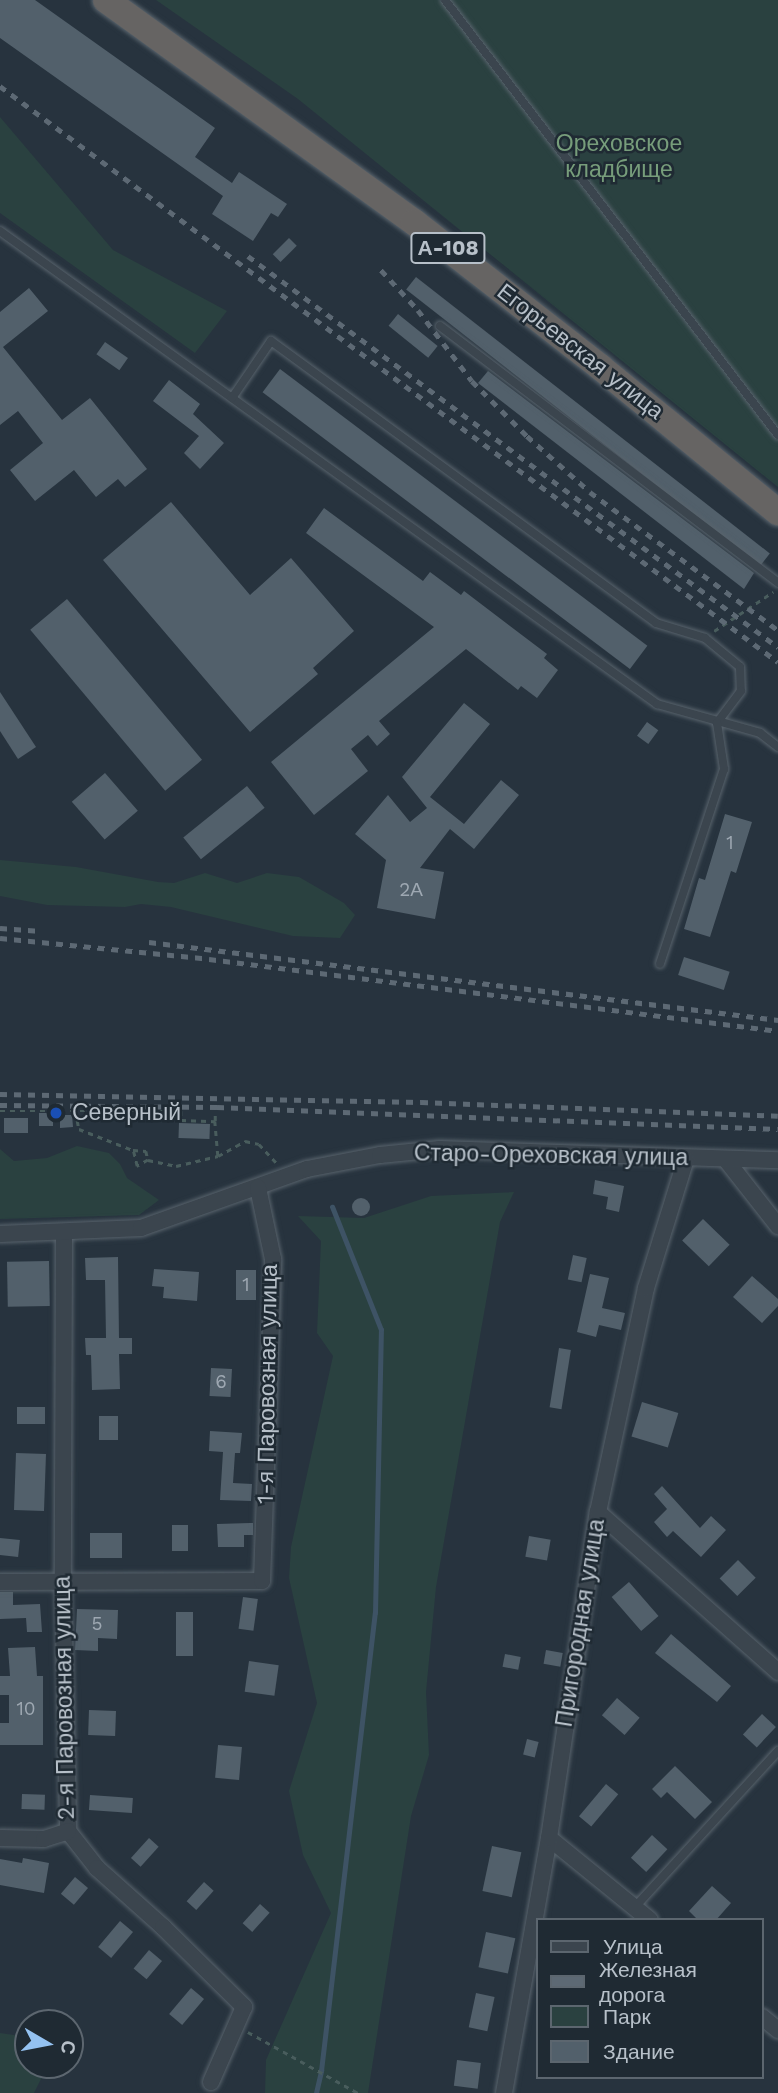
<!DOCTYPE html>
<meta charset="utf-8">
<style>
body{margin:0}
#map{position:relative;width:778px;height:2093px;overflow:hidden;background:#27333e;font-family:"Work Sans",sans-serif}
div>[style]{position:absolute}
[style*='--x']{left:calc(var(--x)*1px);top:calc(var(--y)*1px);width:calc(var(--w)*1px);rotate:calc(var(--a)*1deg)}
.green>*{inset:0;background:#2a4140}
.stream>*{height:4.5px;margin:-2.25px;padding:0 2.25px;transform-origin:2.25px;border-radius:2.25px;background:#3e5365}
.building>*{inset:0;background:#52606b;transform-origin:0 0}
.round{border-radius:50%}
.path>*{height:2.5px;margin-top:-1.25px;transform-origin:0;background:repeating-linear-gradient(90deg,#495d5d 0 5px,transparent 0 10px)}
.roads{filter:drop-shadow(0 0 2px #58636c) drop-shadow(0 0 2px #58636c)}
.service>*{height:8px;margin:-4px;padding:0 4px;transform-origin:4px;border-radius:4px;background:#3b454e}
.minor>*{height:16px;margin:-8px;padding:0 8px;transform-origin:8px;border-radius:8px;background:#3b454e}
.trunk>*{height:26px;margin:-13px;padding:0 13px;transform-origin:13px;border-radius:13px;background:#666463}
.rail>*{height:4.5px;margin-top:-2.25px;transform-origin:0;background:repeating-linear-gradient(90deg,#5d6974 0 7px,transparent 0 14px)}
.dots>*{width:19px;height:19px;translate:-50% -50%;box-sizing:border-box;border:4px solid #1f2a33;border-radius:50%}
span{translate:-50% -50%;white-space:nowrap;text-align:center;line-height:1.15;-webkit-text-stroke:5px #1f2a33;paint-order:stroke}
.number-label{font-size:19px;color:#9ea8b2}
.number-label span{-webkit-text-stroke-width:0}
.shield-label span{padding:2px 5px;background:#1f2a33;border:2px solid;border-radius:5px;-webkit-text-stroke-width:0}
.shield-label{font-size:21px;color:#b7c0c9;font-weight:700}
.park-label{font-size:23px;color:#779d7b}
.street-label{font-size:23px;color:#b7c0c9}
.poi-label{font-size:23px;color:#b7c0c9}
.left{translate:0 -50%;text-align:left}
.legend{position:absolute;left:536px;top:1918px;width:228px;height:161px;box-sizing:border-box;background:#1f2a33;border:2px solid #5c666f;margin:0;padding:9px 12px;list-style:none;font-size:21px;color:#b7c0c9}
.legend li{display:flex;align-items:center;gap:14px;height:35px}
.legend b{width:35px;border:2px solid #5c666f}
.north{position:absolute;left:14px;top:2009px;width:70px;height:70px;box-sizing:border-box;background:#1f2a33;border:2px solid #5c666f;border-radius:50%;rotate:100deg;font-size:19px;font-weight:700;line-height:28px;text-align:center;color:#b7c0c9}
.north::after{content:'';display:block;margin:auto;width:24px;height:32px;background:#94c2f1;clip-path:polygon(50% 0,100% 100%,50% 72%,0 100%)}
</style>
<div id="map">
<div class="green">
<div style="clip-path:polygon(156px 0,778px 0,778px 487px,298px 99px)"></div>
<div style="clip-path:polygon(0 117px,113px 250px,227px 311px,195px 353px,0 213px)"></div>
<div style="clip-path:polygon(0 860px,76px 867px,158px 882px,174px 883px,205px 873px,237px 883px,267px 873px,299px 877px,344px 903px,355px 915px,340px 938px,293px 936px,171px 907px,141px 904px,125px 907px,47px 905px,0 896px)"></div>
<div style="clip-path:polygon(77px 1146px,109px 1153px,120px 1164px,127px 1178px,159px 1200px,139px 1215px,0 1219px,0 1149px,14px 1161px,47px 1158px)"></div>
<div style="clip-path:polygon(514px 1192px,500px 1222px,436px 1587px,426px 1692px,429px 1755px,411px 1816px,368px 2093px,265px 2093px,266px 2060px,331px 1913px,303px 1855px,289px 1791px,317px 1703px,289px 1578px,291px 1547px,333px 1356px,317px 1333px,321px 1241px,298px 1216px,364px 1218px,431px 1196px)"></div>
<div style="clip-path:polygon(0 2033px,28px 2037px,28px 2065px,48px 2065px,34px 2093px,0 2093px)"></div>
</div>
<div class="stream">
<div style="--x:316;--y:2093;--w:23;--a:-77"></div>
<div style="--x:321;--y:2071;--w:461;--a:-83.3"></div>
<div style="--x:375;--y:1613;--w:283;--a:-88.8"></div>
<div style="--x:381;--y:1330;--w:132;--a:-111.7"></div>
</div>
<div class="building">
<div style="clip-path:polygon(0 0,35px 0,215px 128px,195px 157px,232px 183px,239px 172px,287px 204px,278px 217px,271px 213px,253px 241px,212px 214px,223px 196px,0 38px)"></div>
<div style="left:289px;top:238px;width:11px;height:23px;rotate:45deg"></div>
<div style="left:416px;top:277px;width:449px;height:16px;rotate:38deg"></div>
<div style="clip-path:polygon(29px 288px,48px 311px,3px 347px,62px 420px,90px 398px,147px 469px,125px 487px,118px 479px,96px 497px,74px 470px,35px 501px,10px 470px,43px 443px,18px 411px,0 425px,0 312px)"></div>
<div style="left:398px;top:314px;width:51px;height:15px;rotate:39deg"></div>
<div style="left:105px;top:342px;width:28px;height:15px;rotate:35deg"></div>
<div style="left:280px;top:369px;width:460px;height:29px;rotate:37deg"></div>
<div style="clip-path:polygon(488px 371px,754px 573px,744px 589px,478px 383px)"></div>
<div style="clip-path:polygon(169px 380px,200px 404px,193px 414px,224px 443px,200px 469px,184px 453px,199px 436px,153px 401px)"></div>
<div style="clip-path:polygon(171px 502px,250px 595px,291px 558px,354px 631px,313px 668px,318px 674px,250px 732px,103px 560px)"></div>
<div style="clip-path:polygon(324px 508px,423px 581px,430px 572px,461px 595px,464px 591px,547px 654px,544px 658px,558px 670px,537px 698px,521px 686px,518px 690px,466px 649px,379px 721px,390px 734px,377px 746px,368px 735px,351px 749px,368px 771px,314px 815px,271px 762px,434px 627px,306px 533px)"></div>
<div style="left:67px;top:599px;width:210px;height:48px;rotate:50deg"></div>
<div style="clip-path:polygon(0 692px,36px 747px,18px 759px,0 731px)"></div>
<div style="clip-path:polygon(464px 703px,490px 724px,430px 797px,464px 824px,501px 780px,519px 795px,474px 849px,450px 829px,420px 868px,444px 872px,435px 919px,377px 908px,386px 860px,355px 834px,388px 795px,410px 822px,427px 808px,402px 777px)"></div>
<div style="left:647px;top:722px;width:14px;height:17px;rotate:36deg"></div>
<div style="left:105px;top:773px;width:50px;height:44px;rotate:49deg"></div>
<div style="left:247px;top:786px;width:28px;height:82px;rotate:51deg"></div>
<div style="clip-path:polygon(725px 814px,752px 822px,736px 873px,731px 871px,710px 937px,684px 929px,699px 878px,705px 880px)"></div>
<div style="left:684px;top:957px;width:48px;height:19px;rotate:18deg"></div>
<div style="left:39px;top:1113px;width:14px;height:13px"></div>
<div style="clip-path:polygon(60px 1115px,72px 1115px,73px 1127px,60px 1128px)"></div>
<div style="left:28px;top:1118px;width:15px;height:24px;rotate:90deg"></div>
<div style="left:179px;top:1123px;width:31px;height:15px;rotate:2deg"></div>
<div style="clip-path:polygon(595px 1180px,624px 1186px,619px 1212px,606px 1209px,608px 1197px,593px 1194px)"></div>
<div class="round" style="left:352px;top:1198px;width:18px;height:18px"></div>
<div style="left:703px;top:1219px;width:37px;height:30px;rotate:44deg"></div>
<div style="left:573px;top:1255px;width:14px;height:25px;rotate:12deg"></div>
<div style="clip-path:polygon(118px 1257px,119px 1338px,132px 1338px,132px 1354px,119px 1354px,120px 1389px,92px 1390px,91px 1355px,86px 1355px,85px 1338px,106px 1338px,105px 1280px,86px 1280px,85px 1258px)"></div>
<div style="left:49px;top:1261px;width:45px;height:42px;rotate:89deg"></div>
<div style="clip-path:polygon(154px 1269px,199px 1272px,197px 1301px,163px 1298px,164px 1287px,152px 1286px)"></div>
<div style="left:236px;top:1270px;width:20px;height:30px"></div>
<div style="clip-path:polygon(590px 1274px,609px 1278px,602px 1308px,625px 1313px,621px 1330px,599px 1325px,596px 1337px,577px 1332px)"></div>
<div style="clip-path:polygon(752px 1276px,778px 1299px,778px 1306px,762px 1323px,733px 1297px)"></div>
<div style="left:559px;top:1348px;width:12px;height:60px;rotate:9deg"></div>
<div style="left:211px;top:1368px;width:21px;height:28px;rotate:3deg"></div>
<div style="left:642px;top:1402px;width:38px;height:36px;rotate:17deg"></div>
<div style="left:17px;top:1407px;width:28px;height:17px"></div>
<div style="left:99px;top:1416px;width:19px;height:24px"></div>
<div style="clip-path:polygon(210px 1431px,242px 1433px,240px 1453px,235px 1453px,233px 1483px,252px 1484px,251px 1501px,220px 1500px,223px 1452px,209px 1451px)"></div>
<div style="left:16px;top:1453px;width:30px;height:57px;rotate:2deg"></div>
<div style="clip-path:polygon(662px 1486px,700px 1528px,711px 1516px,726px 1530px,701px 1557px,673px 1531px,667px 1537px,654px 1522px,667px 1509px,654px 1494px)"></div>
<div style="clip-path:polygon(250px 1523px,253px 1523px,253px 1535px,244px 1535px,244px 1547px,218px 1547px,217px 1524px)"></div>
<div style="left:172px;top:1525px;width:16px;height:26px"></div>
<div style="left:90px;top:1533px;width:32px;height:25px"></div>
<div style="left:529px;top:1536px;width:22px;height:21px;rotate:10deg"></div>
<div style="left:0;top:1538px;width:20px;height:17px;rotate:6deg"></div>
<div style="left:738px;top:1560px;width:25px;height:26px;rotate:45deg"></div>
<div style="left:629px;top:1582px;width:45px;height:23px;rotate:49deg"></div>
<div style="clip-path:polygon(0 1592px,13px 1592px,13px 1605px,40px 1604px,42px 1632px,27px 1632px,26px 1618px,0 1619px)"></div>
<div style="left:243px;top:1597px;width:15px;height:32px;rotate:8deg"></div>
<div style="clip-path:polygon(77px 1609px,118px 1610px,117px 1639px,98px 1638px,98px 1651px,75px 1650px)"></div>
<div style="left:176px;top:1612px;width:17px;height:44px"></div>
<div style="clip-path:polygon(671px 1634px,731px 1686px,717px 1702px,655px 1653px)"></div>
<div style="clip-path:polygon(35px 1647px,37px 1676px,43px 1676px,43px 1745px,0 1745px,0 1723px,9px 1723px,9px 1695px,0 1695px,0 1676px,10px 1676px,8px 1648px)"></div>
<div style="left:546px;top:1650px;width:17px;height:14px;rotate:10deg"></div>
<div style="left:505px;top:1654px;width:16px;height:13px;rotate:11deg"></div>
<div style="left:249px;top:1661px;width:30px;height:31px;rotate:8deg"></div>
<div style="left:617px;top:1698px;width:30px;height:23px;rotate:41deg"></div>
<div style="left:89px;top:1710px;width:27px;height:25px;rotate:2deg"></div>
<div style="left:762px;top:1714px;width:19px;height:28px;rotate:43deg"></div>
<div style="left:527px;top:1739px;width:12px;height:16px;rotate:14deg"></div>
<div style="left:218px;top:1745px;width:24px;height:33px;rotate:5deg"></div>
<div style="clip-path:polygon(675px 1766px,712px 1802px,695px 1819px,667px 1792px,661px 1798px,652px 1789px)"></div>
<div style="left:606px;top:1784px;width:16px;height:42px;rotate:40deg"></div>
<div style="left:22px;top:1794px;width:23px;height:15px;rotate:2deg"></div>
<div style="left:90px;top:1795px;width:43px;height:15px;rotate:4deg"></div>
<div style="left:652px;top:1835px;width:21px;height:31px;rotate:43deg"></div>
<div style="left:149px;top:1838px;width:13px;height:27px;rotate:42deg"></div>
<div style="left:492px;top:1846px;width:30px;height:46px;rotate:12deg"></div>
<div style="clip-path:polygon(23px 1858px,49px 1863px,44px 1893px,0 1885px,0 1859px,22px 1863px)"></div>
<div style="left:75px;top:1877px;width:17px;height:22px;rotate:40deg"></div>
<div style="left:204px;top:1882px;width:13px;height:26px;rotate:42deg"></div>
<div style="clip-path:polygon(712px 1886px,731px 1903px,716px 1920px,698px 1920px,689px 1911px)"></div>
<div style="left:260px;top:1904px;width:13px;height:26px;rotate:42deg"></div>
<div style="left:120px;top:1921px;width:17px;height:34px;rotate:40deg"></div>
<div style="left:486px;top:1932px;width:30px;height:36px;rotate:12deg"></div>
<div style="left:149px;top:1950px;width:17px;height:24px;rotate:40deg"></div>
<div style="left:191px;top:1988px;width:17px;height:34px;rotate:40deg"></div>
<div style="left:476px;top:1993px;width:19px;height:35px;rotate:12deg"></div>
<div style="left:457px;top:2060px;width:24px;height:26px;rotate:7deg"></div>
</div>
<div class="path">
<div style="--x:714;--y:631;--w:71;--a:-33.5"></div>
<div style="--x:0;--y:1111;--w:181;--a:0"></div>
<div style="--x:181;--y:1111;--w:9;--a:90"></div>
<div style="--x:181;--y:1120;--w:34;--a:2"></div>
<div style="--x:215;--y:1121;--w:9;--a:-90"></div>
<div style="--x:76;--y:1111;--w:18;--a:81"></div>
<div style="--x:79;--y:1129;--w:58;--a:21.3"></div>
<div style="--x:215;--y:1121;--w:35;--a:85"></div>
<div style="--x:148;--y:1160;--w:13;--a:151"></div>
<div style="--x:137;--y:1166;--w:16;--a:-104"></div>
<div style="--x:133;--y:1150;--w:13;--a:4"></div>
<div style="--x:146;--y:1151;--w:9;--a:77"></div>
<div style="--x:148;--y:1160;--w:29;--a:12"></div>
<div style="--x:176;--y:1166;--w:43;--a:-13.4"></div>
<div style="--x:218;--y:1156;--w:31;--a:-29"></div>
<div style="--x:245;--y:1141;--w:14;--a:12"></div>
<div style="--x:259;--y:1144;--w:26;--a:47"></div>
<div style="--x:248;--y:2032;--w:126;--a:29"></div>
</div>
<div class="roads">
<div class="service">
<div style="--x:445;--y:0;--w:548;--a:52.57"></div>
<div style="--x:0;--y:231;--w:810;--a:35.75"></div>
<div style="--x:657;--y:704;--w:107;--a:15.7"></div>
<div style="--x:760;--y:733;--w:23;--a:38"></div>
<div style="--x:440;--y:326;--w:425;--a:37.2"></div>
<div style="--x:232;--y:398;--w:69;--a:-55.6"></div>
<div style="--x:271;--y:341;--w:477;--a:36.2"></div>
<div style="--x:656;--y:623;--w:51;--a:17"></div>
<div style="--x:705;--y:638;--w:45;--a:39.6"></div>
<div style="--x:740;--y:667;--w:24;--a:88"></div>
<div style="--x:741;--y:691;--w:40;--a:127"></div>
<div style="--x:717;--y:723;--w:47;--a:81.3"></div>
<div style="--x:724;--y:769;--w:205;--a:108.2"></div>
<div style="--x:635;--y:1907;--w:212;--a:-47.5"></div>
</div>
<div class="minor">
<div style="--x:727;--y:1161;--w:83;--a:51.9"></div>
<div style="--x:64;--y:1232;--w:350;--a:90.2"></div>
<div style="--x:63;--y:1582;--w:249;--a:88.8"></div>
<div style="--x:68;--y:1831;--w:47;--a:51.9"></div>
<div style="--x:97;--y:1868;--w:89;--a:41.8"></div>
<div style="--x:163;--y:1927;--w:114;--a:44.6"></div>
<div style="--x:244;--y:2007;--w:82;--a:113.7"></div>
<div style="--x:0;--y:1234;--w:141;--a:-2.4"></div>
<div style="--x:141;--y:1228;--w:176;--a:-19.6"></div>
<div style="--x:307;--y:1169;--w:74;--a:-10.9"></div>
<div style="--x:380;--y:1155;--w:60;--a:-5.7"></div>
<div style="--x:440;--y:1149;--w:338;--a:1.9"></div>
<div style="--x:598;--y:1512;--w:241;--a:41.6"></div>
<div style="--x:0;--y:1582;--w:262;--a:-0.2"></div>
<div style="--x:262;--y:1581;--w:322;--a:-88"></div>
<div style="--x:273;--y:1259;--w:73;--a:-101.9"></div>
<div style="--x:0;--y:1838;--w:44;--a:1.3"></div>
<div style="--x:44;--y:1839;--w:25;--a:-18"></div>
<div style="--x:549;--y:1838;--w:130;--a:39.1"></div>
<div style="--x:762;--y:2017;--w:21;--a:39"></div>
<div style="--x:504;--y:2093;--w:259;--a:-80"></div>
<div style="--x:549;--y:1838;--w:330;--a:-81.5"></div>
<div style="--x:598;--y:1512;--w:229;--a:-77.9"></div>
<div style="--x:646;--y:1288;--w:135;--a:-72.8"></div>
</div>
<div class="trunk">
<div style="--x:106;--y:0;--w:380;--a:35.8"></div>
<div style="--x:414;--y:222;--w:236;--a:37.9"></div>
<div style="--x:600;--y:367;--w:230;--a:39.2"></div>
</div>
</div>
<div class="rail">
<div style="--x:0;--y:86;--w:968;--a:36.51"></div>
<div style="--x:248;--y:256;--w:659;--a:36.42"></div>
<div style="--x:381;--y:270;--w:54;--a:47.2"></div>
<div style="--x:418;--y:310;--w:89;--a:52.7"></div>
<div style="--x:472;--y:381;--w:78;--a:45"></div>
<div style="--x:527;--y:436;--w:84;--a:41.6"></div>
<div style="--x:590;--y:492;--w:233;--a:36.3"></div>
<div style="--x:0;--y:928;--w:41;--a:4.2"></div>
<div style="--x:0;--y:938;--w:210;--a:5.7"></div>
<div style="--x:209;--y:959;--w:574;--a:7.21"></div>
<div style="--x:149;--y:942;--w:634;--a:7.07"></div>
<div style="--x:0;--y:1094;--w:421;--a:1.1"></div>
<div style="--x:421;--y:1102;--w:357;--a:2.2"></div>
<div style="--x:0;--y:1105;--w:217;--a:0.5"></div>
<div style="--x:217;--y:1107;--w:561;--a:2.25"></div>
</div>
<div class="dots">
<div style="left:56px;top:1113px;background:#1a4fb4"></div>
</div>
<div class="number-label">
<span style="left:730px;top:843px">1</span>
<span style="left:411px;top:890px">2А</span>
<span style="left:246px;top:1285px">1</span>
<span style="left:221px;top:1382px">6</span>
<span style="left:97px;top:1624px">5</span>
<span style="left:26px;top:1709px">10</span>
</div>
<div class="shield-label">
<span style="left:448px;top:248px">А-108</span>
</div>
<div class="park-label">
<span style="left:619px;top:157px">Ореховское<br>кладбище</span>
</div>
<div class="street-label">
<span style="left:580px;top:352px;rotate:38deg">Егорьевская улица</span>
<span style="left:551px;top:1156px;rotate:1deg">Старо-Ореховская улица</span>
<span style="left:268px;top:1384px;rotate:-89deg">1-я Паровозная улица</span>
<span style="left:581px;top:1623px;rotate:-81deg">Пригородная улица</span>
<span style="left:65px;top:1698px;rotate:-91deg">2-я Паровозная улица</span>
</div>
<div class="poi-label">
<span class="left" style="left:72px;top:1113px">Северный</span>
</div>
<ul class="legend">
<li><b style="height:9px;background:#3b454e"></b>Улица</li>
<li><b style="height:9px;background:#5d6974"></b>Железная дорога</li>
<li><b style="height:19px;background:#2a4140"></b>Парк</li>
<li><b style="height:19px;background:#52606b"></b>Здание</li>
</ul>
<div class="north">С</div>
</div>
